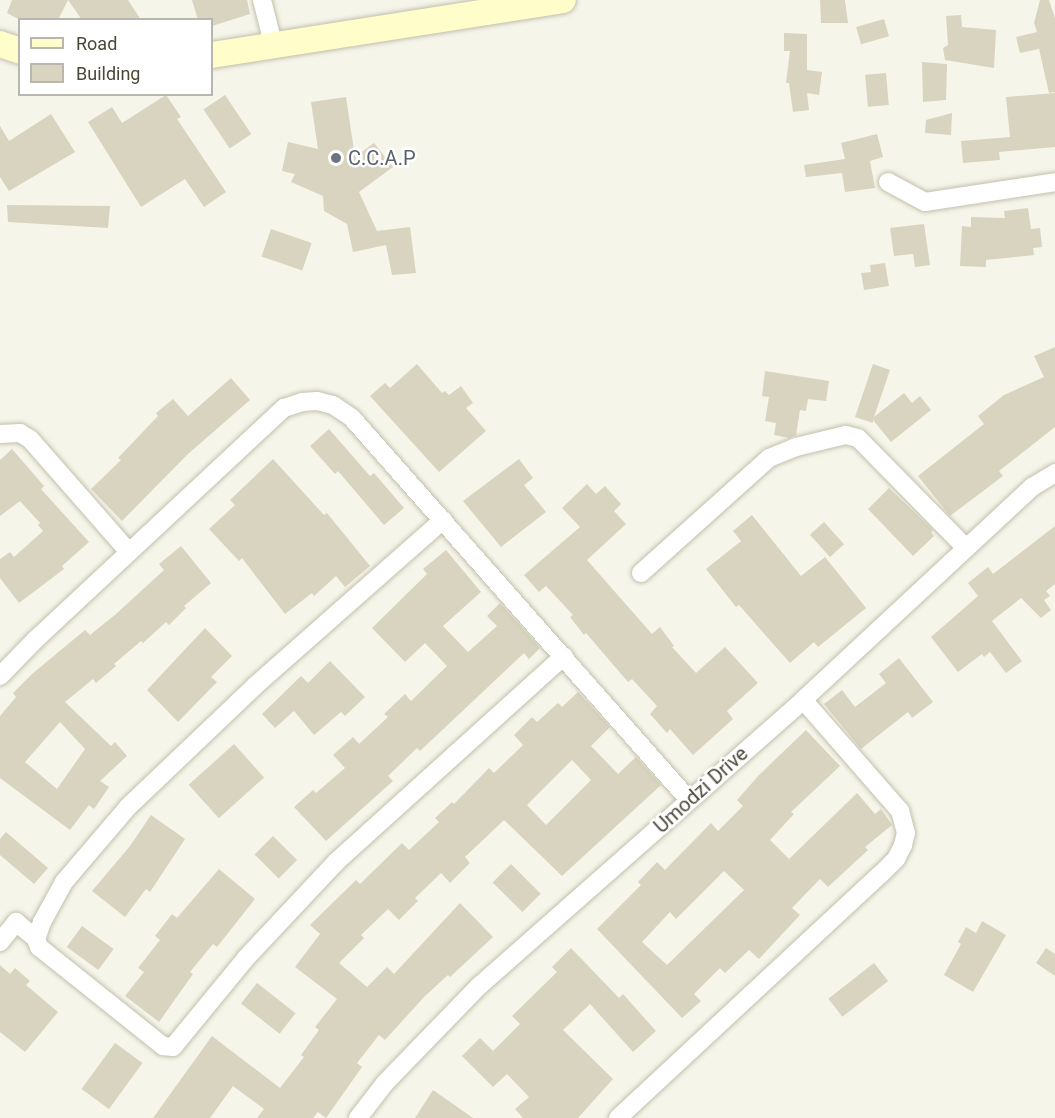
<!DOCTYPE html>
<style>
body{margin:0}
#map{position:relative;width:1055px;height:1118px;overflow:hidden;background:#f6f5ea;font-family:Roboto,sans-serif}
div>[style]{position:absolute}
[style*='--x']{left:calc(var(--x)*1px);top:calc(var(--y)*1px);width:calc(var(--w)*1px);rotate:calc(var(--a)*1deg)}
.building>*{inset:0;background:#d9d4bf;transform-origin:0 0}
.roads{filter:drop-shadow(0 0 2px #c2c0ac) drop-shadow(0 0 2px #c2c0ac)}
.street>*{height:18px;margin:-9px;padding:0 9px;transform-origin:9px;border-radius:9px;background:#fff}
.secondary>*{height:26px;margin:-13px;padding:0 13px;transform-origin:13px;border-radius:13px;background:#fffecb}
.dots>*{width:16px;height:16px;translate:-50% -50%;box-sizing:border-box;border:3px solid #fff;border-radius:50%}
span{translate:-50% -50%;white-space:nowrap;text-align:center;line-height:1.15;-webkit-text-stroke:5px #fff;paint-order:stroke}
.worship-label{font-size:20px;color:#5b616d}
.left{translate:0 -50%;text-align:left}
.street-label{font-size:20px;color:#4b4837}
.legend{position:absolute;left:18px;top:18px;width:195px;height:78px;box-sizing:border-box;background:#fff;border:2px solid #b7b6af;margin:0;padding:8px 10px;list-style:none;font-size:18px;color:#4b4837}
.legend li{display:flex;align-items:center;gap:12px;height:30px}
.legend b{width:30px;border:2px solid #b7b6af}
</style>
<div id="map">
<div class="building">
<div style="clip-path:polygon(12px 0,128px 0,141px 20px,82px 20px,68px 0,58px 20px,20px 20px,7px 13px)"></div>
<div style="clip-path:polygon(192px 0,247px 0,250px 14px,212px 26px,212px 20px,198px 20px)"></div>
<div style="clip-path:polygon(820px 0,845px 0,848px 23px,821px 23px)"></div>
<div style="clip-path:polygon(1040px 0,1049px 0,1055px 18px,1055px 92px,1049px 93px,1039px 49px,1020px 53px,1016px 37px,1037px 32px,1034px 23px)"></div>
<div style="clip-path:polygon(961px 15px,962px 27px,996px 30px,994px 68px,945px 60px,943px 48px,948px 45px,946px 16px)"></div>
<div style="left:884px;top:19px;width:18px;height:29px;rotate:74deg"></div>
<div style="clip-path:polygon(784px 33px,807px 34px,807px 70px,822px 72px,819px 95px,807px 93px,809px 110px,793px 112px,789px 83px,786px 83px,790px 51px,784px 51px)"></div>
<div style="clip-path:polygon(922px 62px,947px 64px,946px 100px,923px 102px)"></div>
<div style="left:886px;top:73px;width:32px;height:21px;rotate:85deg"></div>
<div style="clip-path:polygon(1055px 93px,1055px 147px,999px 152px,1000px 160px,963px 163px,961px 141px,1010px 137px,1006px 97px)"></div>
<div style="clip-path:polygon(166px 95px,181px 117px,177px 119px,226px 192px,204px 207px,185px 179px,141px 207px,88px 122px,112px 107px,122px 123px)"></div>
<div style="left:225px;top:95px;width:47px;height:26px;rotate:56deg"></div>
<div style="clip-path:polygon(346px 97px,355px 157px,374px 143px,393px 167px,359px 192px,377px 231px,410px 227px,416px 273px,392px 275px,386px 245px,353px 252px,347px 224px,324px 211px,323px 196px,291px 182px,295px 174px,282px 171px,288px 142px,318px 149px,311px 102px)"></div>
<div style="clip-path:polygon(952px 113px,951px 135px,925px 133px,926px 120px)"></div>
<div style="clip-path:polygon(51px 114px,75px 152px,9px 191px,0 177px,0 126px,9px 141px)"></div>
<div style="clip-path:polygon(877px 134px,883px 157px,870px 161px,875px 188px,845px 192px,842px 173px,806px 177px,804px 165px,845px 159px,841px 143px)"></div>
<div style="clip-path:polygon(7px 205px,110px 206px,108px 228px,8px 222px)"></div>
<div style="clip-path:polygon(1028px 208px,1031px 229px,1040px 228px,1042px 247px,1033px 248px,1034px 255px,986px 260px,986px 267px,960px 266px,962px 226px,971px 227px,971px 217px,1005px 218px,1004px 211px)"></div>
<div style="clip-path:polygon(924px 224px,930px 265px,915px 267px,913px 254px,894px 256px,890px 228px)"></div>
<div style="left:271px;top:229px;width:43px;height:29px;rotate:19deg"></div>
<div style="clip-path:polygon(885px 263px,889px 286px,864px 290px,861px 273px,871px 272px,870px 265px)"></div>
<div style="clip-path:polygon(1055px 347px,1055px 427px,999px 471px,1003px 476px,950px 516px,918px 476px,984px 424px,978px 416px,1004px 395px,1044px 377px,1034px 356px)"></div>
<div style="clip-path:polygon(417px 364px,442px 393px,445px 391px,449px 395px,461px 386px,473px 403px,466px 408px,486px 431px,439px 472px,370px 396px,385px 383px,390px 388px)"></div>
<div style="clip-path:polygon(873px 364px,890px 370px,874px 417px,904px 393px,912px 403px,920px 396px,931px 410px,891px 442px,873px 420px,873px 423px,855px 417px)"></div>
<div style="clip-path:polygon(765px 371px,829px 381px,826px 401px,808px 399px,806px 411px,800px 410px,796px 435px,789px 438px,774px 435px,776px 423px,765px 421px,769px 397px,762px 396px)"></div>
<div style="clip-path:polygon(231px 378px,250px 400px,188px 454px,122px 521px,91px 489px,121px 460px,118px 458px,158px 416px,156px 413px,173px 399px,188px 416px)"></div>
<div style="clip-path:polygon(329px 429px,370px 476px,374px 473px,404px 508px,384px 525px,338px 471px,335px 474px,310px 446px)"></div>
<div style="clip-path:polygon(12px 449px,44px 486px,41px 489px,89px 542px,62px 566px,64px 569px,19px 603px,0 578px,0 559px,10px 552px,14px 557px,43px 531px,38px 525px,40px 523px,20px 501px,0 516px,0 460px)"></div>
<div style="clip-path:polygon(273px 459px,324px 515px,327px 513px,370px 566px,345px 587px,336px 576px,314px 596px,312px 593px,285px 614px,242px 558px,239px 561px,209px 529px,235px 505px,230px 500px)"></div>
<div style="clip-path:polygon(519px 459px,533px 478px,524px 485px,546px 512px,501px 547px,463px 501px)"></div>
<div style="clip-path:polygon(587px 484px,596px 494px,605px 486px,621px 504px,614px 511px,626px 524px,587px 560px,652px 634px,660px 627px,674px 646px,672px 647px,696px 673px,725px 647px,758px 683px,727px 711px,733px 719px,693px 755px,670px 729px,667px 733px,650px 714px,657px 706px,632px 679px,628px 682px,586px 633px,584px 635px,570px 617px,573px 615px,546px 586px,539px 592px,524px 575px,580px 527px,562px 508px)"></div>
<div style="clip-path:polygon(889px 488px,933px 530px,931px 532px,934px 536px,913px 556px,868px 509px)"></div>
<div style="clip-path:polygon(752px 515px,801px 576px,825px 557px,866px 608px,818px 647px,814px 642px,790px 663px,739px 605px,736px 607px,706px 569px,741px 541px,733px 531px)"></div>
<div style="left:824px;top:522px;width:30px;height:19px;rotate:48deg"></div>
<div style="clip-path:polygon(1055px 526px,1055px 584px,1046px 591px,1050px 596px,1044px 600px,1051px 610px,1041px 618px,1021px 598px,992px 621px,1022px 661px,1006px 673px,990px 652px,984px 657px,982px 654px,958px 672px,931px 637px,978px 596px,968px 583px,988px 567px,993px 574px)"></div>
<div style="clip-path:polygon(evenodd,181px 546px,211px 583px,184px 606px,186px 608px,169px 625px,166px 622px,143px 643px,141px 641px,114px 664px,116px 666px,96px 683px,93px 679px,65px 702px,111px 746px,115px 742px,127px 756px,100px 781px,109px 787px,94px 809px,89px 805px,70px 830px,0 778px,0 716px,16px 697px,13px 693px,32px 674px,85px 630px,90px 635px,116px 614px,164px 570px,159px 564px,181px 546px,60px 722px,85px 749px,57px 789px,25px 762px,60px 722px)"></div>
<div style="clip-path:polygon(446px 550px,481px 592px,443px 626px,468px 652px,497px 626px,487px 616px,500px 603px,540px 648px,529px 659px,524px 653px,420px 751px,417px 748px,388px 776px,393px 781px,326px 841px,294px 807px,313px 790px,316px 793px,345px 768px,333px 755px,353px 737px,359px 744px,388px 717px,384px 714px,405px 694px,411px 701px,447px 666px,425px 643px,405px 662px,372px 628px,427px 574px,423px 569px)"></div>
<div style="clip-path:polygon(205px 628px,232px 656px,211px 677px,217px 682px,178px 722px,147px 690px)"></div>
<div style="clip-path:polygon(899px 658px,933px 702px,912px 718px,908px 712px,861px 749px,824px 704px,842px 690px,855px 707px,886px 683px,879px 674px)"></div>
<div style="clip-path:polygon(330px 661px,365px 697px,345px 716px,341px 712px,314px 735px,294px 711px,275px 728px,262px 714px,301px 676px,308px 683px)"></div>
<div style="clip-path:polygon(evenodd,578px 692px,610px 727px,591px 746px,618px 774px,636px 757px,661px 785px,562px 876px,504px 820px,465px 857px,470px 863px,450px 883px,441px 873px,415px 898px,418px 901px,399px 920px,388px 909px,361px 935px,364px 938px,339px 963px,367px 987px,387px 967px,394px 974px,460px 903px,493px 937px,450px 977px,448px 975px,425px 996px,385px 1040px,379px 1035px,357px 1063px,362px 1067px,326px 1118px,318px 1112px,313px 1118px,257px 1118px,264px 1109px,233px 1086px,210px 1118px,153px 1118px,212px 1036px,280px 1088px,304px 1057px,301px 1055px,319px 1030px,315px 1027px,337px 999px,295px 967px,320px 934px,310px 925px,356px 880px,360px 884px,402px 843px,409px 850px,439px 822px,435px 818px,452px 802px,454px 804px,489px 768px,494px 773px,523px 745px,514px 735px,532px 717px,537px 722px,558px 703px,562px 707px,578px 692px,572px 760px,591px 780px,546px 825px,527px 805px,572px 760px)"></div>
<div style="clip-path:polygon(evenodd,806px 730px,840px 766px,791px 812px,794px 814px,770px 840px,789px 859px,857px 793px,875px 814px,881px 809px,892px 825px,865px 847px,868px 850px,828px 887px,820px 879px,792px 908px,800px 915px,759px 959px,749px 950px,725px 973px,720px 968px,694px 994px,701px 1001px,682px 1018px,597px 929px,641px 885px,638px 882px,657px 862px,665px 870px,711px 823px,718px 831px,743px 806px,737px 800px,759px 775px,806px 730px,724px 871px,744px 890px,667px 965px,642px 942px,670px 912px,676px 919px,724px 871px)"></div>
<div style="left:234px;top:744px;width:45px;height:61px;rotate:48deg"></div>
<div style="clip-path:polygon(151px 815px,185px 839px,150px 892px,146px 889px,125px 917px,92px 891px,130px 846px)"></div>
<div style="clip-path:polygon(6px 832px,48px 868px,34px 884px,0 855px,0 839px)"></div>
<div style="left:273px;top:836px;width:34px;height:26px;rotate:45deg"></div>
<div style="left:511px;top:864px;width:42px;height:26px;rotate:45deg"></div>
<div style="clip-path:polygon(219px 869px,255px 899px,217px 947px,213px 944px,190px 972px,193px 974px,159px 1022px,125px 996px,144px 972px,138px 968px,160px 940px,155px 936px,172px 914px,177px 918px)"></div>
<div style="clip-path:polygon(982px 921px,1006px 935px,973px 992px,944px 975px,961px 944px,958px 942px,966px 927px,976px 933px)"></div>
<div style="left:82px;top:926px;width:39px;height:26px;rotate:36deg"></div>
<div style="clip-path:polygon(571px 948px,619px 998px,623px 994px,656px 1031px,633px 1052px,590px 1004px,563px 1030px,613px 1079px,578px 1118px,523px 1118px,515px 1109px,529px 1097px,507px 1074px,493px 1087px,462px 1056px,480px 1038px,493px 1051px,520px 1024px,512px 1016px,557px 972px,552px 967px)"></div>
<div style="clip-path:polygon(1046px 948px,1055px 954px,1055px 976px,1036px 963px)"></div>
<div style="left:874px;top:963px;width:23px;height:58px;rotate:52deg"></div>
<div style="clip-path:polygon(0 965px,10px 974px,15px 968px,30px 981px,26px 985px,58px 1012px,25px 1052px,0 1032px)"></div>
<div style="left:257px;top:983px;width:49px;height:26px;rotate:38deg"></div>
<div style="left:115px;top:1043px;width:34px;height:57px;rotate:36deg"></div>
<div style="clip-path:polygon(433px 1090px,473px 1118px,415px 1118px)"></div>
</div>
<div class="roads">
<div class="street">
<div style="--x:262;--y:0;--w:49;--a:75.7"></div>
<div style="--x:888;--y:182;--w:42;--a:28.4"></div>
<div style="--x:925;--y:202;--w:132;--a:-8.7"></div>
<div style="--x:0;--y:434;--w:20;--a:-3"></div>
<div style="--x:20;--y:433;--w:12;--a:31"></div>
<div style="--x:30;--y:439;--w:150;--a:48.8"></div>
<div style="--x:443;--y:520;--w:251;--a:138.6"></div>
<div style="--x:255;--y:686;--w:175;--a:136.4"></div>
<div style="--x:128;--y:807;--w:99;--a:130.5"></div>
<div style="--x:64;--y:882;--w:46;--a:118.8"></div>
<div style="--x:42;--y:922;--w:18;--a:109"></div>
<div style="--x:36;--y:939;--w:9;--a:69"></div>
<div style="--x:39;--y:947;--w:159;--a:38.6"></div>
<div style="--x:163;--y:1046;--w:10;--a:6"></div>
<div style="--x:173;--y:1047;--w:115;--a:-50.6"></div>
<div style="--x:246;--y:958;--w:132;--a:-46.8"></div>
<div style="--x:336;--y:862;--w:307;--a:-42.1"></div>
<div style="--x:641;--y:573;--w:172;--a:-41.9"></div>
<div style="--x:769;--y:458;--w:29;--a:-22"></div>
<div style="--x:796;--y:447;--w:51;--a:-13.5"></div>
<div style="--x:846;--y:435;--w:12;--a:14"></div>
<div style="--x:858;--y:438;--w:154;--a:45.5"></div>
<div style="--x:0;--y:676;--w:49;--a:-45.8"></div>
<div style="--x:34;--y:641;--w:342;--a:-43"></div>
<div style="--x:284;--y:408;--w:19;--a:-18"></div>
<div style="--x:302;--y:402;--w:15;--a:-4"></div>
<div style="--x:317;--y:401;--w:16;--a:14"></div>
<div style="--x:333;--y:405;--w:23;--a:34"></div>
<div style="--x:352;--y:418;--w:509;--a:48.58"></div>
<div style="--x:0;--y:942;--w:26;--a:-51"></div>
<div style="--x:16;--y:922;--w:26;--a:40"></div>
<div style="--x:358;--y:1118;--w:44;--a:-52.4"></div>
<div style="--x:385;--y:1083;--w:134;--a:-45.9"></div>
<div style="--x:478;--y:987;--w:434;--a:-41.4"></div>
<div style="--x:803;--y:700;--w:313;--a:-42.9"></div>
<div style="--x:1032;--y:487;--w:27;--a:-31"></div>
<div style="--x:618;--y:1118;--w:359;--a:-42.9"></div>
<div style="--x:881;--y:874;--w:21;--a:-45"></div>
<div style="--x:896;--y:859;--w:16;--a:-63"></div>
<div style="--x:903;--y:845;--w:12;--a:-76"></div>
<div style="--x:906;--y:833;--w:23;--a:-105"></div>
<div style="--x:900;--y:811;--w:147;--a:-131.1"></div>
</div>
<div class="secondary">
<div style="--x:0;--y:44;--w:21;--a:19"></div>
<div style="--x:212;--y:55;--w:355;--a:-8.9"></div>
</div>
</div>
<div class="dots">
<div style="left:336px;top:158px;background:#6b7280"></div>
</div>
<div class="worship-label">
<span class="left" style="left:348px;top:158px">C.C.A.P</span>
</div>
<div class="street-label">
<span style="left:701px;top:790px;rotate:-42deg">Umodzi Drive</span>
</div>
<ul class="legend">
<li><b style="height:8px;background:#fffecb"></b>Road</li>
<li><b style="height:16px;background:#d9d4bf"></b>Building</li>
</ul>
</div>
